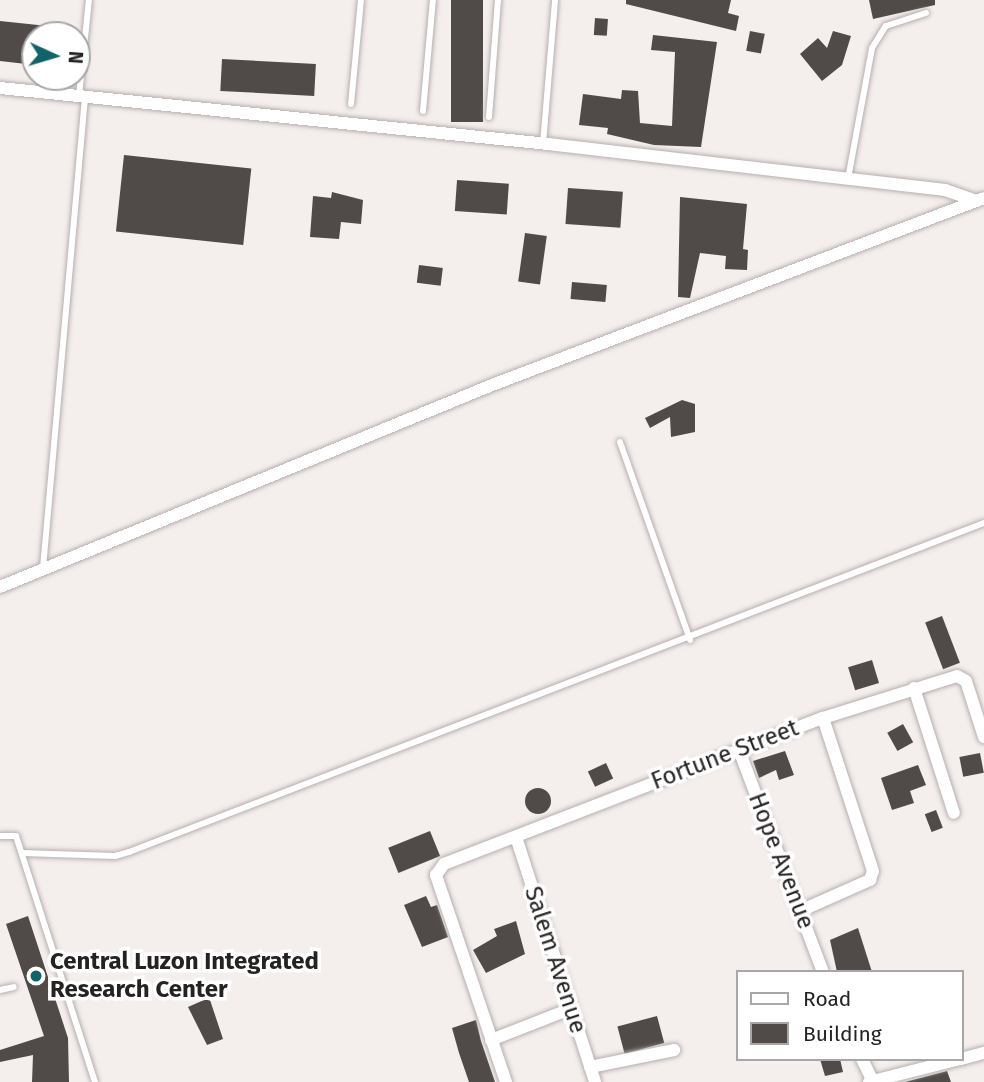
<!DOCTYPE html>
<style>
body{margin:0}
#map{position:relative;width:984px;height:1082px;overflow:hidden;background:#f4eeec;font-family:"Fira Sans",sans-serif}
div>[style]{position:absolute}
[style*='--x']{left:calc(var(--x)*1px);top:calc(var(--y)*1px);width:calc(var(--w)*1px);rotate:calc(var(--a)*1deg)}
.building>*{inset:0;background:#504b49;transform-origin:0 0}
.round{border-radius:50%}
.roads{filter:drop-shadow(0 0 2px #b5afae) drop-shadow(0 0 2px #b5afae)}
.service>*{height:6px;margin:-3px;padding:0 3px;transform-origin:3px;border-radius:3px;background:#fff}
.minor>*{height:12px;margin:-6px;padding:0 6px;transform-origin:6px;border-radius:6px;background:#fff}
.dots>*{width:19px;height:19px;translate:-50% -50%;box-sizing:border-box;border:4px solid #fff;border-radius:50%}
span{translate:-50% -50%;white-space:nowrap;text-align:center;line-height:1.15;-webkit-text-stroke:7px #fff;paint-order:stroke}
.street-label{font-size:24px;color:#252222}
.poi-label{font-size:24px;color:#252222;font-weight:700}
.left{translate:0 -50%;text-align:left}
.legend{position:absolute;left:736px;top:970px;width:228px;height:91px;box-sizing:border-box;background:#fff;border:2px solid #a8a7a7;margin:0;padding:9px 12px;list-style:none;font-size:21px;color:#252222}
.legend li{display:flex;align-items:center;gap:14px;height:35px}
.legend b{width:35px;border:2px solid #a8a7a7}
.north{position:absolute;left:21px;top:21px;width:70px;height:70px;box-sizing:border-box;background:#fff;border:2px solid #a8a7a7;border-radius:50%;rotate:94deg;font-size:19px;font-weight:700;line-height:28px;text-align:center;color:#252222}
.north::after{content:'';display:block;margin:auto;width:24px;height:32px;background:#126269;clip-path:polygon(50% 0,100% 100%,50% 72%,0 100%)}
</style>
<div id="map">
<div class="building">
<div style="left:451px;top:0;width:32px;height:122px"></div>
<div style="clip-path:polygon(626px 0,731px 0,728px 13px,739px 16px,736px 31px,626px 4px)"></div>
<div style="clip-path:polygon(869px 0,935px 0,935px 5px,873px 19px)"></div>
<div style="left:595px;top:18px;width:13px;height:17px;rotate:4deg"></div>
<div style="clip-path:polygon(0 21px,57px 27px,56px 35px,35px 35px,35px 65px,0 61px)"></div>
<div style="left:750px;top:31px;width:15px;height:20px;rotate:11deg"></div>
<div style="clip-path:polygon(833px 31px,851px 36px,842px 65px,822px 81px,800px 54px,818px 38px,827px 48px)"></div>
<div style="clip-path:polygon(653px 35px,717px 42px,701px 147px,654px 145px,607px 134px,608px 128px,579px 125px,583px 94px,621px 99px,622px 90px,638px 91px,640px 123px,672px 126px,675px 52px,651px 50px)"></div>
<div style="left:222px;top:59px;width:94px;height:32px;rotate:3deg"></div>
<div style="left:124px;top:155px;width:128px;height:77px;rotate:6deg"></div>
<div style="left:457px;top:180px;width:52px;height:31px;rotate:4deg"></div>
<div style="left:568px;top:188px;width:55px;height:36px;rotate:4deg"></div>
<div style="clip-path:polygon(332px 192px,363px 200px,361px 224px,341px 222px,339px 239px,310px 237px,313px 196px,331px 198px)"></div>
<div style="clip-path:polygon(680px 197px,747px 204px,743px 249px,748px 250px,747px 270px,725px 269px,726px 256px,700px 253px,690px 298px,678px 297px)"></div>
<div style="left:525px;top:233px;width:22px;height:49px;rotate:8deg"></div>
<div style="left:419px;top:265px;width:24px;height:18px;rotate:7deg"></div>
<div style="left:572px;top:282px;width:35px;height:17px;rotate:5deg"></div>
<div style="clip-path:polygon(682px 400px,695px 404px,695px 432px,671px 437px,670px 417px,650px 428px,645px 418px)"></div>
<div style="left:942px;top:616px;width:50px;height:18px;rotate:69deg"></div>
<div style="left:872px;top:660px;width:24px;height:25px;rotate:73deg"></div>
<div style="left:903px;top:724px;width:21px;height:18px;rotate:61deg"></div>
<div style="clip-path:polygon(785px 751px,794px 775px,779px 780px,776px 770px,759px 778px,753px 761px)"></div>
<div style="left:980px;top:753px;width:20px;height:21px;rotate:79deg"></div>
<div style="left:606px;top:763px;width:17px;height:20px;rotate:65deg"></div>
<div style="clip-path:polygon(918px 765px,926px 785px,910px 791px,914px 803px,892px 810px,881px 778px)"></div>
<div class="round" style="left:525px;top:788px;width:26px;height:26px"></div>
<div style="left:936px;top:810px;width:19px;height:12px;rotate:69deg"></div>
<div style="left:430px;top:831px;width:27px;height:45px;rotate:68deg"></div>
<div style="clip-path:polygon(426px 896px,431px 907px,437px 905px,448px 937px,422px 947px,404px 905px)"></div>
<div style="clip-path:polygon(28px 916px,68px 1038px,69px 1082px,32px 1082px,33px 1055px,0 1062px,0 1050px,44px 1036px,6px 924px)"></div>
<div style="clip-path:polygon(516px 921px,525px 954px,486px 973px,473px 950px,497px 936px,494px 929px)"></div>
<div style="clip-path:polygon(858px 928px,872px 972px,837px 972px,830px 940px)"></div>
<div style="clip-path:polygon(204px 1000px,210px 1000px,223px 1039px,207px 1045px,188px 1007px)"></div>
<div style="left:657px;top:1016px;width:28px;height:41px;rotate:75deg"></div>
<div style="clip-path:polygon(476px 1020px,481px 1041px,495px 1082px,469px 1082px,459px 1053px,452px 1028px)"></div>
<div style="clip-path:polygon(820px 1059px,840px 1059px,843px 1072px,825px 1076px)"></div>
<div style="clip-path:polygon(947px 1071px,951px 1082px,905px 1082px)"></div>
</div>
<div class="roads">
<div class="service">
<div style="--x:79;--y:96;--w:97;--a:-84.1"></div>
<div style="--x:351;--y:104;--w:104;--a:-84.5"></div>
<div style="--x:423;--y:111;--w:111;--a:-84.9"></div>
<div style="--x:489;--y:117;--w:117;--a:-85.6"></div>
<div style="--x:543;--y:144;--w:144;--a:-85.2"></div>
<div style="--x:848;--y:179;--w:133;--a:-79.6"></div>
<div style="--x:872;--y:48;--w:26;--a:-58"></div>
<div style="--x:886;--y:26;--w:42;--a:-18"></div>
<div style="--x:620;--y:442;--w:210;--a:70.5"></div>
<div style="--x:43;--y:568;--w:473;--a:-84.9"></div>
<div style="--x:0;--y:836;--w:16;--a:0"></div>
<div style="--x:16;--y:836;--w:258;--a:72.2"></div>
<div style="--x:22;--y:853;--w:93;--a:1.8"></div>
<div style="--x:115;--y:856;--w:15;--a:-16"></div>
<div style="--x:129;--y:852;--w:916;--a:-21.05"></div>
<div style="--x:0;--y:990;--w:14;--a:-12"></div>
</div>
<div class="minor">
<div style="--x:0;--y:88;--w:551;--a:5.83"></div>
<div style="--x:548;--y:144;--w:400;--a:6.6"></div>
<div style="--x:945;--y:190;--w:31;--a:19"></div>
<div style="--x:0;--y:587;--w:532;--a:-22.32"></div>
<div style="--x:492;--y:385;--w:526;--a:-20.81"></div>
<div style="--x:914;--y:688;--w:131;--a:72.3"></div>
<div style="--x:739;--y:750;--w:237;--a:69.3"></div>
<div style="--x:516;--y:837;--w:257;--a:72.1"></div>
<div style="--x:800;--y:911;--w:77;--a:-23.9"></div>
<div style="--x:870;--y:880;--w:9;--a:-72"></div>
<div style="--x:873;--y:871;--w:161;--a:-108.1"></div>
<div style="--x:491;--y:1040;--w:85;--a:-21.4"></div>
<div style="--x:862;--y:1059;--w:25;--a:64"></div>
<div style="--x:961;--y:1059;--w:24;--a:-15"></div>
<div style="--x:590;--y:1067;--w:86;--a:-11.4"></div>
<div style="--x:506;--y:1082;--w:219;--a:-108.7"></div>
<div style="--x:436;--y:875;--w:14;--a:-54"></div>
<div style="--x:444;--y:864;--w:406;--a:-21.1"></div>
<div style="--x:823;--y:718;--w:140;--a:-17.4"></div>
<div style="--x:957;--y:676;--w:10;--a:29"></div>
<div style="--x:966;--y:681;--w:59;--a:72.2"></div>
<div style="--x:869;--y:1082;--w:94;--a:-14.2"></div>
</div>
</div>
<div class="dots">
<div style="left:36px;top:976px;background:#126269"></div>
</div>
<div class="street-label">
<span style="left:725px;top:755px;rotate:-21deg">Fortune Street</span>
<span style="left:781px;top:861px;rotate:69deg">Hope Avenue</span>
<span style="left:555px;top:960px;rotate:72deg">Salem Avenue</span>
</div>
<div class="poi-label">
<span class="left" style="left:50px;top:976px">Central Luzon Integrated<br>Research Center</span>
</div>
<ul class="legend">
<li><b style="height:9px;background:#fff"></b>Road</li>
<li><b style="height:19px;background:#504b49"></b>Building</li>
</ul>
<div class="north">N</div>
</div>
